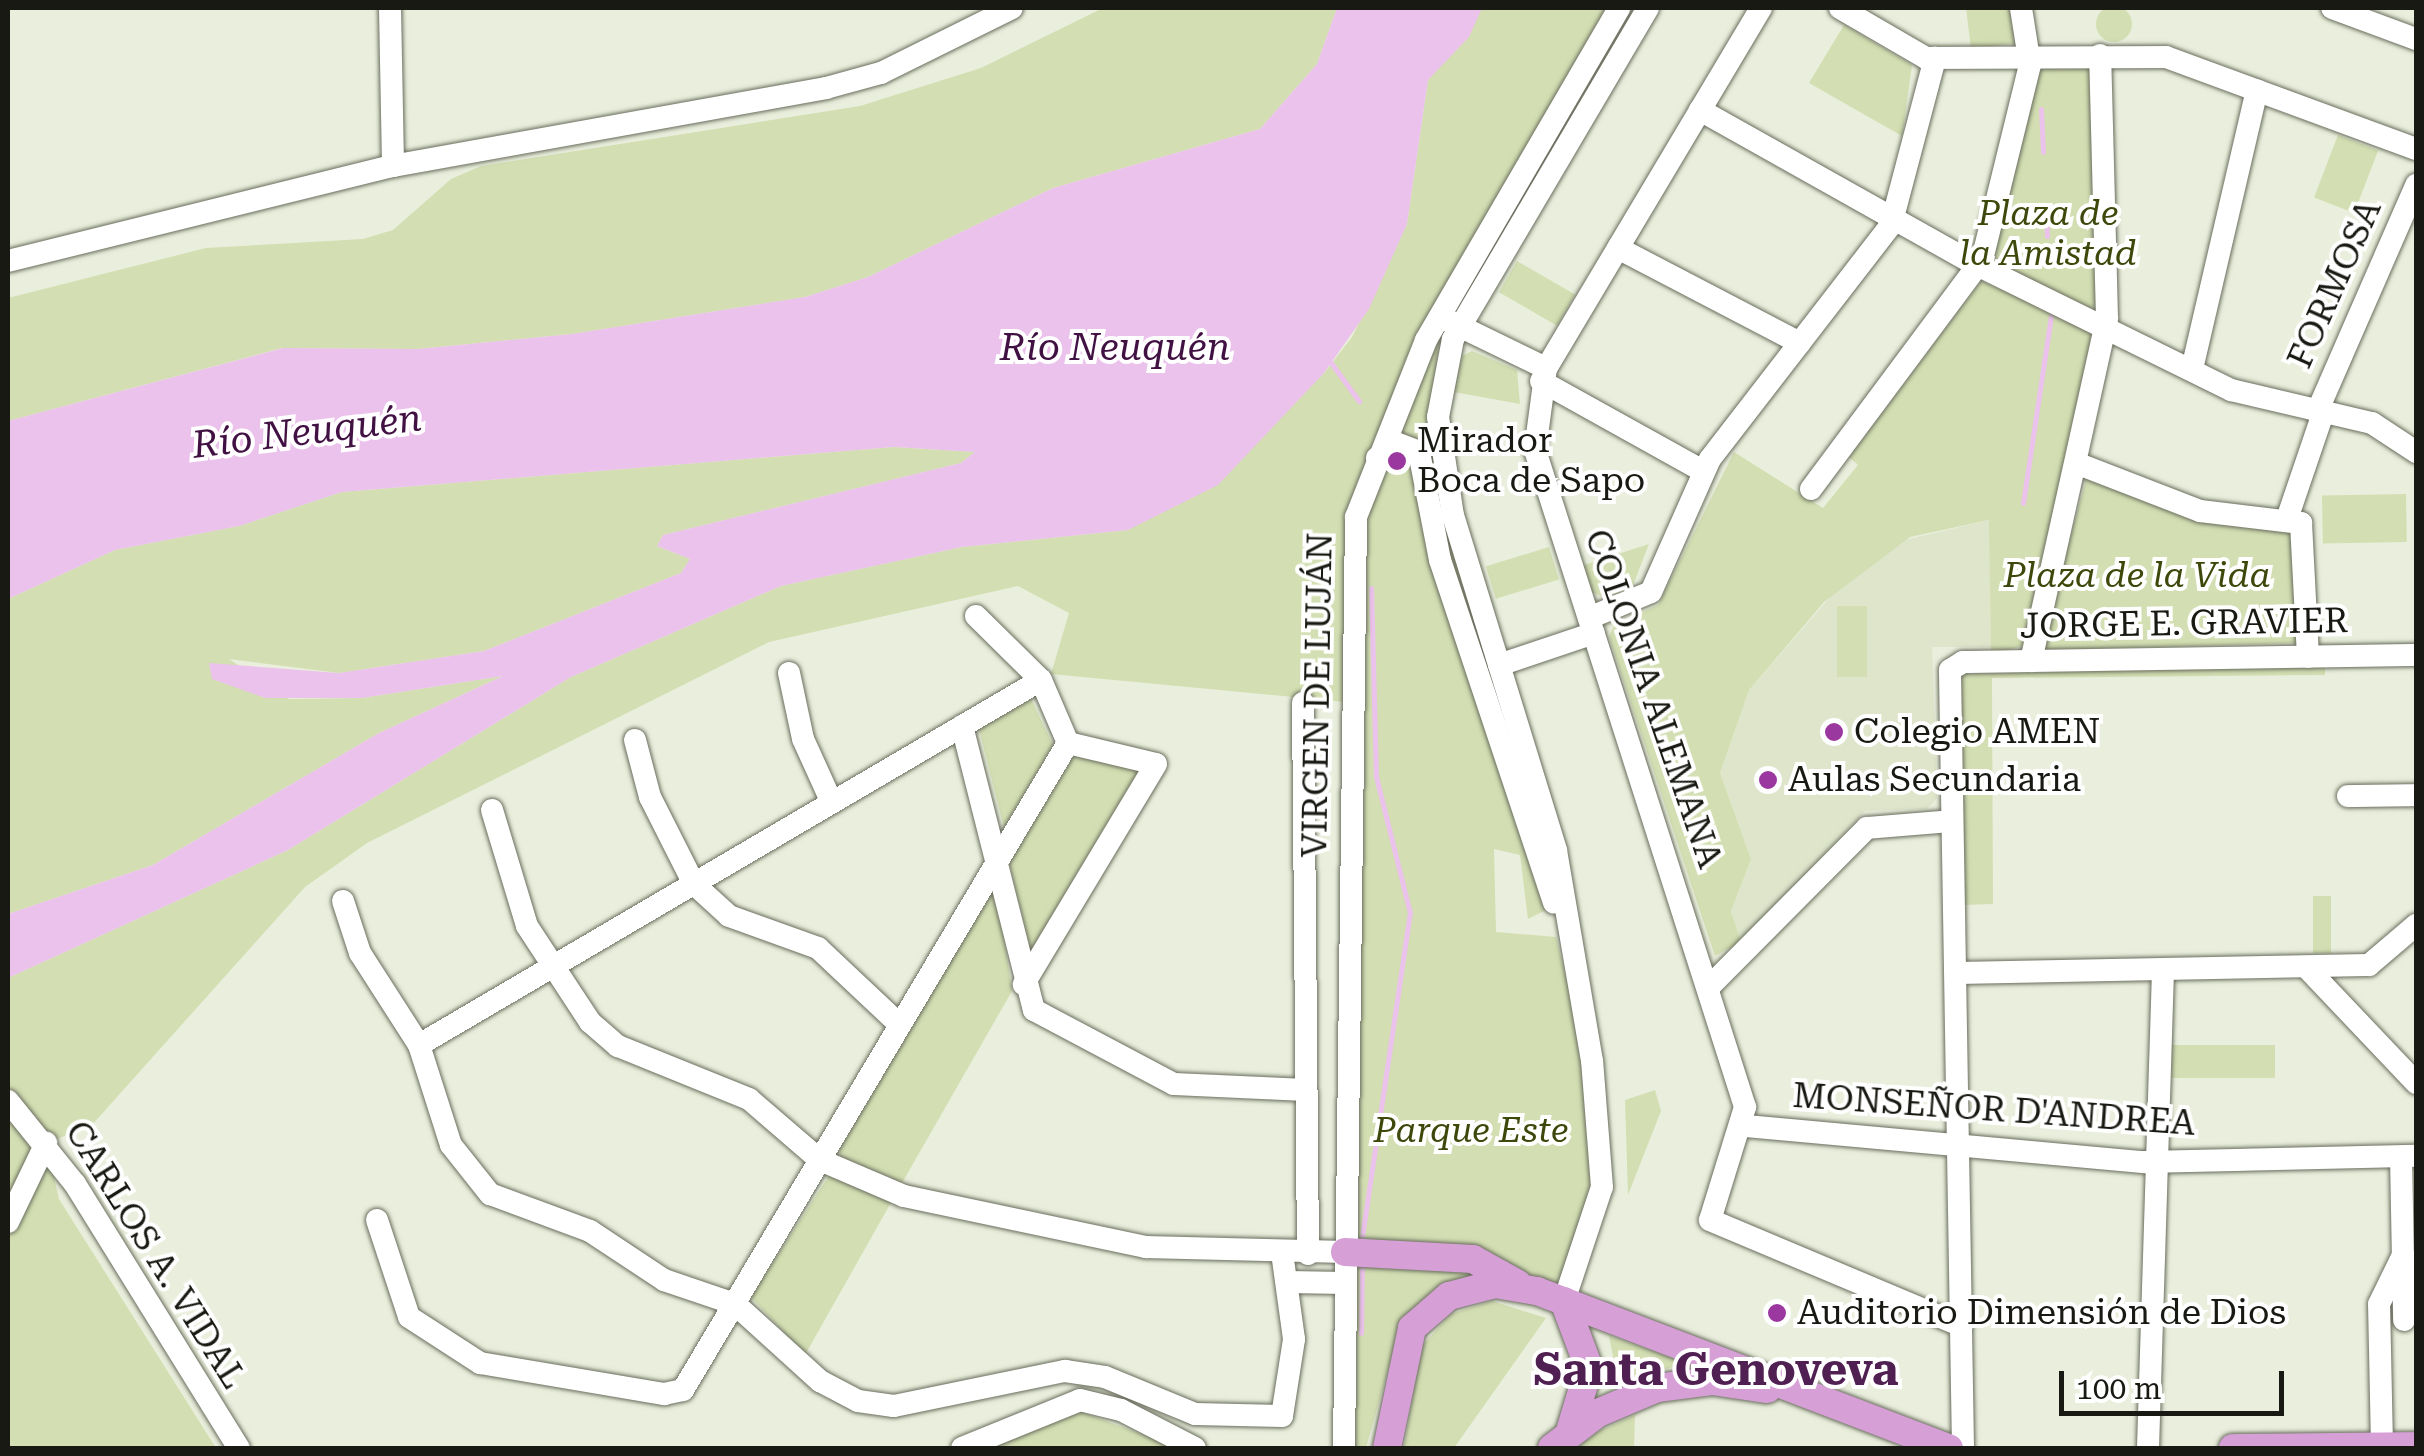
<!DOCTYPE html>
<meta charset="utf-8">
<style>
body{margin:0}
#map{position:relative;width:2424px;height:1456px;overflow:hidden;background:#eaefdd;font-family:"Roboto Serif",serif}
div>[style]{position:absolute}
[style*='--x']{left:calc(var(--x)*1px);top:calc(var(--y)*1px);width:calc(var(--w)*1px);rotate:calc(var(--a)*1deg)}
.built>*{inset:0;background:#dee5cb}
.green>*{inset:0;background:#d3deb2;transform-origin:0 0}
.round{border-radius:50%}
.water>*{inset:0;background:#ebc2eb}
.stream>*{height:5px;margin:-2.5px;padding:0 2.5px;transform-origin:2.5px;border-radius:2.5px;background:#ebc2eb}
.roads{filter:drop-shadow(0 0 2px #696d5d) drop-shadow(0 0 2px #696d5d)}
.minor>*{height:22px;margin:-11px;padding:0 11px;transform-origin:11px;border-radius:11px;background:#fff}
.major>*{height:28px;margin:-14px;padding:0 14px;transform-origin:14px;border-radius:14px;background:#d6a0d7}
.dots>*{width:28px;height:28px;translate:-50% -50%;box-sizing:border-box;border:5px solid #fff;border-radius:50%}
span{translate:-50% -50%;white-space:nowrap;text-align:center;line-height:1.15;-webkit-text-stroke:8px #fff;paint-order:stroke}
.park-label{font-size:35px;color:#3d480b;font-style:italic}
.street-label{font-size:35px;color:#171912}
.poi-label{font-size:35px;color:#171912}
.left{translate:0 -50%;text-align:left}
.water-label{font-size:38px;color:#421143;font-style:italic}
.district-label{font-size:45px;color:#502052;font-weight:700}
.frame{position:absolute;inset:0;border:10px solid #171912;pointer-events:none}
.scale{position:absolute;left:2059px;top:1371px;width:225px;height:45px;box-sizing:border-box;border:5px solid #171912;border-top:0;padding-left:12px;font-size:30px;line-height:35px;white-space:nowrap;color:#171912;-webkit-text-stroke:8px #fff;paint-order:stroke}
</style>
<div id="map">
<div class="built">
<div style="clip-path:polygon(1990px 520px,1991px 647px,1932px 647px,1937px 798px,1927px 809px,1865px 811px,1741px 942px,1731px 911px,1751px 859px,1720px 773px,1749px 690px,1831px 596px,1905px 540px)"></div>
</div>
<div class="green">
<div class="round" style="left:2096px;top:6px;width:36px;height:36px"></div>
<div style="clip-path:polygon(1103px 8px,1337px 8px,1317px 64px,1260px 129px,1053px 188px,868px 277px,805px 297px,572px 334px,418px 349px,282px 348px,8px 421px,8px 298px,206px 248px,363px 239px,393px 230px,451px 179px,481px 166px,860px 106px,981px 68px)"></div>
<div style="clip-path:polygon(1482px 8px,1611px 8px,1350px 510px,1345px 702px,1051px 674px,1069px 613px,1018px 586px,769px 642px,367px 843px,305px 887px,91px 1126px,46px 1143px,59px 1199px,216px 1448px,8px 1448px,8px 978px,288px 850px,571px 677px,781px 586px,962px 547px,1128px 530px,1324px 373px,1352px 337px,1407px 224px,1428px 80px)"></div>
<div style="clip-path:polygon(1966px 8px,2013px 8px,2015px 43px,1971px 49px)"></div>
<div style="clip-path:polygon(1844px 25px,1912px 65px,1902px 136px,1809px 83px)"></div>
<div style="clip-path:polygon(2090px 64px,2097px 305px,2090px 308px,1992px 261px,2037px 69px)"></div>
<div style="left:2338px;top:135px;width:43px;height:67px;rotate:21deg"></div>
<div style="left:1517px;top:261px;width:67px;height:36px;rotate:30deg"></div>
<div style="clip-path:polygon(1981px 281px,2093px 329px,2027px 645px,1991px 654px,1989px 520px,1910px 537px,1824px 602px,1749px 690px,1720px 773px,1751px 859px,1731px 911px,1741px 942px,1715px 956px,1609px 637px,1614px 625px,1658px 605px,1734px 452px,1823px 508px,1858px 465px,1849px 457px)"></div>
<div style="clip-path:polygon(1439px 341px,1430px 420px,1552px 872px,1427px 486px,1393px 433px)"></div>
<div style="clip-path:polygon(1472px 351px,1517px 370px,1520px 404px,1454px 392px,1462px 356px)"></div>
<div style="clip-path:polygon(894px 447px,975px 452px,961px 463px,663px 535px,657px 546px,690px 559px,681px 573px,484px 651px,339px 673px,229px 659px,289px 699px,362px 698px,503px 676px,379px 733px,153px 865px,8px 914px,8px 599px,115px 550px,239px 526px,342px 492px)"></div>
<div style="clip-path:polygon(1409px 451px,1548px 909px,1528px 919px,1520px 855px,1494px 849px,1496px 932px,1556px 937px,1578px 1027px,1595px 1181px,1558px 1285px,1355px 1244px,1361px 533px,1384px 458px)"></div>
<div style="clip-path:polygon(2087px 477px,2292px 526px,2298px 643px,2048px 650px,2043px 637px)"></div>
<div style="left:2406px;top:494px;width:48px;height:84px;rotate:89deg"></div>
<div style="clip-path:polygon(1649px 544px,1632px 588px,1605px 598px,1592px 592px,1584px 565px)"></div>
<div style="left:1549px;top:547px;width:34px;height:66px;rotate:73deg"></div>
<div style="left:1837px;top:606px;width:30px;height:71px"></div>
<div style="clip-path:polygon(2325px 666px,2325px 675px,1992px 678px,1993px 904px,1962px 905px,1960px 674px)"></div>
<div style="clip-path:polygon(1031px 699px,1053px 745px,1004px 828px,979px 729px)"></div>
<div style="clip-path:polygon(1074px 755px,1139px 771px,1031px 951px,1009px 862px)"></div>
<div style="clip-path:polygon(989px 890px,997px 892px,1012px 991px,902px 1183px,840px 1157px,840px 1145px)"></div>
<div style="left:2313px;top:896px;width:18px;height:57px"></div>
<div style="left:2275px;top:1045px;width:33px;height:103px;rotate:90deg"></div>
<div style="clip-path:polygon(1655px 1090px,1661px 1111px,1628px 1195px,1625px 1100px)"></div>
<div style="clip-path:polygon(830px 1174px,893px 1199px,805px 1355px,751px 1297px)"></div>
<div style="clip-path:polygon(1354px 1265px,1487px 1271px,1398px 1335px,1366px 1448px,1351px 1448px)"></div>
<div style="clip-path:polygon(1492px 1301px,1546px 1318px,1454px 1448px,1404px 1448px,1421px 1347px,1451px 1314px)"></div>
<div style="clip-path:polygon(1609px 1336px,1675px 1359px,1673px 1367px,1618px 1382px)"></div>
<div style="clip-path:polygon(1079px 1411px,1179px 1448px,978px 1448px)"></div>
<div style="clip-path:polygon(1635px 1415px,1634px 1448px,1576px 1448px,1601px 1430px)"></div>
</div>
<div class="water">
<div style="clip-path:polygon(1337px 8px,1482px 8px,1469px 37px,1428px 80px,1407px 224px,1369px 309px,1324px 373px,1218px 485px,1128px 530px,962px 547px,781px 586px,571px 677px,288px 850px,8px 978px,8px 914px,153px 865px,379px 733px,503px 676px,362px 698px,265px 698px,212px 679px,209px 663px,339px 673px,484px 651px,681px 573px,690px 559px,657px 546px,663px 535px,961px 463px,975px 452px,894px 447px,342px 492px,239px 526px,115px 550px,8px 599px,8px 421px,283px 348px,418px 349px,572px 334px,805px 297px,868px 277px,1053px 188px,1260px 129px,1317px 64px)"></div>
</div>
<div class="stream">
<div style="--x:2041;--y:109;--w:43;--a:87.3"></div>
<div style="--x:2046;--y:209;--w:27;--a:88"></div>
<div style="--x:1329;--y:360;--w:51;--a:53.8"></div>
<div style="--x:2023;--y:503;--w:189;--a:-81.5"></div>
<div style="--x:1362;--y:1237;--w:328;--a:-81.6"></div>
<div style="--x:1410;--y:913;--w:140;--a:-104"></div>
<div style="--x:1376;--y:777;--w:189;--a:-91.5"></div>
<div style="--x:1361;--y:1333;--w:69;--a:-89.2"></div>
</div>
<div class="roads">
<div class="minor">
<div style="--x:390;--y:8;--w:158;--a:88.9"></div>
<div style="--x:1761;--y:8;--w:419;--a:120.8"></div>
<div style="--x:1546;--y:368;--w:83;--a:97.6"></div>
<div style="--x:1535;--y:450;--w:690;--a:72.27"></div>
<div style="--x:1745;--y:1107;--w:118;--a:107.2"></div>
<div style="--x:1710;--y:1220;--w:273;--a:22.8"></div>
<div style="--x:1840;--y:8;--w:99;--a:30.2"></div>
<div style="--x:1926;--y:58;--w:240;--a:-0.2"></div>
<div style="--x:2166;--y:57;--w:266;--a:20.2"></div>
<div style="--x:2332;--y:8;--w:90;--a:20.3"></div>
<div style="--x:1700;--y:110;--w:308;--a:29.3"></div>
<div style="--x:1969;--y:261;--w:292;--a:26.2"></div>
<div style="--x:2231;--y:390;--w:145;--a:13.2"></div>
<div style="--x:2372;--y:423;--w:53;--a:33.4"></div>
<div style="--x:1618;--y:248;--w:205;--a:27.6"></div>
<div style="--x:8;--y:261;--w:397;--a:-13.9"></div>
<div style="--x:393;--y:166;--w:440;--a:-10.2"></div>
<div style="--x:826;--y:88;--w:57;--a:-15.3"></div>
<div style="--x:881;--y:73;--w:146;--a:-26.4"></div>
<div style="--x:1447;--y:320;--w:110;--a:25.9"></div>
<div style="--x:2192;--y:369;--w:286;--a:-76.9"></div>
<div style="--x:1541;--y:381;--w:185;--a:29.1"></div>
<div style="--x:2317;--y:412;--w:248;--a:-66.4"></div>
<div style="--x:1377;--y:458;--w:24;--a:-38"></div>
<div style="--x:1396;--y:443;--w:25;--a:21"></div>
<div style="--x:1419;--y:452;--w:110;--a:79"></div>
<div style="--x:1440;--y:560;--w:361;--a:71.6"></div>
<div style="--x:2076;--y:463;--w:133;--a:21.2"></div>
<div style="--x:2200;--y:511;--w:102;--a:6.8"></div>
<div style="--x:2301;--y:523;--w:134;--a:87"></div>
<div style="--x:1811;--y:489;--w:286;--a:-53.3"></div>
<div style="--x:1982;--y:260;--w:201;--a:-76.2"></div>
<div style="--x:2030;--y:65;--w:58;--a:-99"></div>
<div style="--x:2287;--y:519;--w:112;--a:-71.2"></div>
<div style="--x:976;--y:616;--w:91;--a:44.6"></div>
<div style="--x:1041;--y:680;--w:69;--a:66.8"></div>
<div style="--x:1068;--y:743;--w:90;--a:13.4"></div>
<div style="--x:1156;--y:764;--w:257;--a:121"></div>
<div style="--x:1589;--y:618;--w:67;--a:-22.8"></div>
<div style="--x:1651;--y:592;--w:145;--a:-66.1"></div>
<div style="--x:1710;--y:459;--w:296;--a:-52.3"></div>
<div style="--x:1891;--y:225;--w:173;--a:-75.2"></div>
<div style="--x:2031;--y:661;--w:351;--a:-77.5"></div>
<div style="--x:2107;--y:318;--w:263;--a:-91.5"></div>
<div style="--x:1499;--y:665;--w:100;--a:-18.6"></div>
<div style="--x:789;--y:673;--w:67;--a:78"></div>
<div style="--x:803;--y:739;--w:70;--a:65.6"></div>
<div style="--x:1303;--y:703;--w:551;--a:89.48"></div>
<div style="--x:962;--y:726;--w:293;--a:75.8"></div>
<div style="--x:1034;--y:1010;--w:158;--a:27.9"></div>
<div style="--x:1174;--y:1084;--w:132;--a:2.6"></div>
<div style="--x:635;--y:740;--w:59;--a:75.3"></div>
<div style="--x:650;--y:797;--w:97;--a:63.2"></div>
<div style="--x:694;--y:884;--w:47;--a:42.4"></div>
<div style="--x:729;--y:916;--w:95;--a:19.8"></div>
<div style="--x:818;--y:948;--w:112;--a:43.2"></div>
<div style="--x:2348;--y:796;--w:68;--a:-0.8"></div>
<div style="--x:492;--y:810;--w:121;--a:73.2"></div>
<div style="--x:527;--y:926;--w:115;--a:56.7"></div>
<div style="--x:590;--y:1022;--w:37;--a:41"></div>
<div style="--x:618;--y:1046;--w:141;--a:22"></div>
<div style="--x:749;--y:1099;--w:94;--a:40.7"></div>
<div style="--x:820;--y:1160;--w:91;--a:23.2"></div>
<div style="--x:904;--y:1196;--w:247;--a:11.9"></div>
<div style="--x:1146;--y:1247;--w:199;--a:1.4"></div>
<div style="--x:343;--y:901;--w:55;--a:71.9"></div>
<div style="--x:360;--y:953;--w:109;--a:57.3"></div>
<div style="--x:419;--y:1045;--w:105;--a:72.3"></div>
<div style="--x:451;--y:1145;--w:63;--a:51.5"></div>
<div style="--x:490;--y:1194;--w:107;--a:20.3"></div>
<div style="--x:590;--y:1231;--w:89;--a:33.5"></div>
<div style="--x:664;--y:1280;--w:75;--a:18.7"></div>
<div style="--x:735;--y:1304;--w:115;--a:42.2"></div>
<div style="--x:820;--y:1381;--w:43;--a:27.8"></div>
<div style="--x:858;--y:1401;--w:36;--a:8"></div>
<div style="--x:894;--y:1406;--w:175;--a:-11.6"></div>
<div style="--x:1065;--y:1371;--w:40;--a:8.5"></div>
<div style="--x:1105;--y:1377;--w:97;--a:22.3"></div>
<div style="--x:1195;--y:1414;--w:87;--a:1.3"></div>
<div style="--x:1282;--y:1416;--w:78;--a:-81.1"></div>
<div style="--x:1294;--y:1339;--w:87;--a:-97.9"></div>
<div style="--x:2306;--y:967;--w:160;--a:46.5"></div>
<div style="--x:1956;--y:973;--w:413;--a:-1.1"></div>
<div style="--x:2369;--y:965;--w:62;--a:-40.4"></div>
<div style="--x:1709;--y:987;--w:224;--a:-45.2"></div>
<div style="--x:1867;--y:828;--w:85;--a:-4.7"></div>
<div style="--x:419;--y:1045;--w:721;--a:-30.41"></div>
<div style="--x:8;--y:1101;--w:107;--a:51.1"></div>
<div style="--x:75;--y:1184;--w:311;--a:58.2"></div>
<div style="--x:1746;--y:1126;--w:401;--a:5.2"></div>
<div style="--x:2145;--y:1162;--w:271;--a:-1.3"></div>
<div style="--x:2401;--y:1157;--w:163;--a:88.9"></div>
<div style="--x:377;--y:1220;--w:102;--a:71.7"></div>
<div style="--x:409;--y:1317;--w:85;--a:32.9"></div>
<div style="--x:480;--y:1363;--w:187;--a:9.6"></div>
<div style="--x:664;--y:1394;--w:19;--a:-12"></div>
<div style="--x:683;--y:1390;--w:753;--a:-59.25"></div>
<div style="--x:8;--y:1222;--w:88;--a:-64.3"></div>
<div style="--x:1287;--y:1282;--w:59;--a:1"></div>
<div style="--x:1564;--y:1301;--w:120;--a:-71.6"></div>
<div style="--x:1602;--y:1187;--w:126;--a:-94.5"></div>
<div style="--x:1592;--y:1061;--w:214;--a:-99.7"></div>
<div style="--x:1556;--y:850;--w:350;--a:-107.1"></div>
<div style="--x:1453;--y:516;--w:100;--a:-98.6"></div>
<div style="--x:1438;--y:417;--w:79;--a:-79.1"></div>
<div style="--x:1453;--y:339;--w:384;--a:-59.5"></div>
<div style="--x:2382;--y:1446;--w:142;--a:-91.2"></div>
<div style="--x:2379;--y:1304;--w:55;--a:-63.9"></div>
<div style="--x:962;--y:1448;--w:127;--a:-22.1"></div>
<div style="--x:1080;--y:1400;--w:42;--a:13.7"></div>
<div style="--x:1121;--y:1410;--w:83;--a:27.2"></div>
<div style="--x:1344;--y:1448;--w:931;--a:-89.26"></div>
<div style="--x:1356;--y:517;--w:190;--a:-68.4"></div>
<div style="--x:1426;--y:340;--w:384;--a:-59.8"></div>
<div style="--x:1963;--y:1448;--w:778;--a:-90.96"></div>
<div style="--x:1950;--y:670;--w:15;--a:-32"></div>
<div style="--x:1963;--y:662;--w:453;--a:-0.9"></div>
<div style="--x:2148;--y:1448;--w:479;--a:-88.2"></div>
</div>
<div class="major">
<div style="--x:1345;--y:1252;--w:128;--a:3.1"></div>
<div style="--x:1473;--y:1259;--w:51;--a:29.1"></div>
<div style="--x:1564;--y:1301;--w:72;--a:69.5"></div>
<div style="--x:1589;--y:1368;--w:66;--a:106.8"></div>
<div style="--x:1387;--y:1448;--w:123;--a:-78.2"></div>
<div style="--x:1412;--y:1328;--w:49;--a:-40.9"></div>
<div style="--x:1449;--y:1296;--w:48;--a:-14.6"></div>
<div style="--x:1495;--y:1284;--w:43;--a:9.5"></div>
<div style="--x:1537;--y:1291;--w:441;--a:20.9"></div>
<div style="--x:1552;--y:1448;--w:58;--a:-37.3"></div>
<div style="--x:1598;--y:1413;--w:64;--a:-23"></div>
<div style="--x:1657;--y:1388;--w:55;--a:-7.3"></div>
<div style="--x:1712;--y:1381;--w:56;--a:8.3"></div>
<div style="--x:2233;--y:1448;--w:183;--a:-0.6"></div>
</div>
</div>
<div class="dots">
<div style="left:1397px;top:461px;background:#9b389f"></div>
<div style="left:1834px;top:732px;background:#9b389f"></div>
<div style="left:1768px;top:780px;background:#9b389f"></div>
<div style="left:1777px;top:1313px;background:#9b389f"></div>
</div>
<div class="park-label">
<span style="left:2048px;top:234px">Plaza de<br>la Amistad</span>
<span style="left:2137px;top:576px">Plaza de la Vida</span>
<span style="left:1471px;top:1131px">Parque Este</span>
</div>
<div class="street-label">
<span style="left:2335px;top:284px;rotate:-66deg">FORMOSA</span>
<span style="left:2184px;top:624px;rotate:-1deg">JORGE E. GRAVIER</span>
<span style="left:1318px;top:695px;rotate:-89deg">VIRGEN DE LUJÁN</span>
<span style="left:1653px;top:699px;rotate:71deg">COLONIA ALEMANA</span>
<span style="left:1994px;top:1110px;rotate:4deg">MONSEÑOR D'ANDREA</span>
<span style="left:155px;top:1255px;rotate:58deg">CARLOS A. VIDAL</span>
</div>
<div class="poi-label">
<span class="left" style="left:1417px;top:461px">Mirador<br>Boca de Sapo</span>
<span class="left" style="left:1854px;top:732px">Colegio AMEN</span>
<span class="left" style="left:1788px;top:780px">Aulas Secundaria</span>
<span class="left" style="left:1797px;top:1313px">Auditorio Dimensión de Dios</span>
</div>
<div class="water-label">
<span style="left:1115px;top:348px">Río Neuquén</span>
<span style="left:307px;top:432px;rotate:-7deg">Río Neuquén</span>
</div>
<div class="district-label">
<span style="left:1716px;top:1370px">Santa Genoveva</span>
</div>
<div class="frame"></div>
<div class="scale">100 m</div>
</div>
